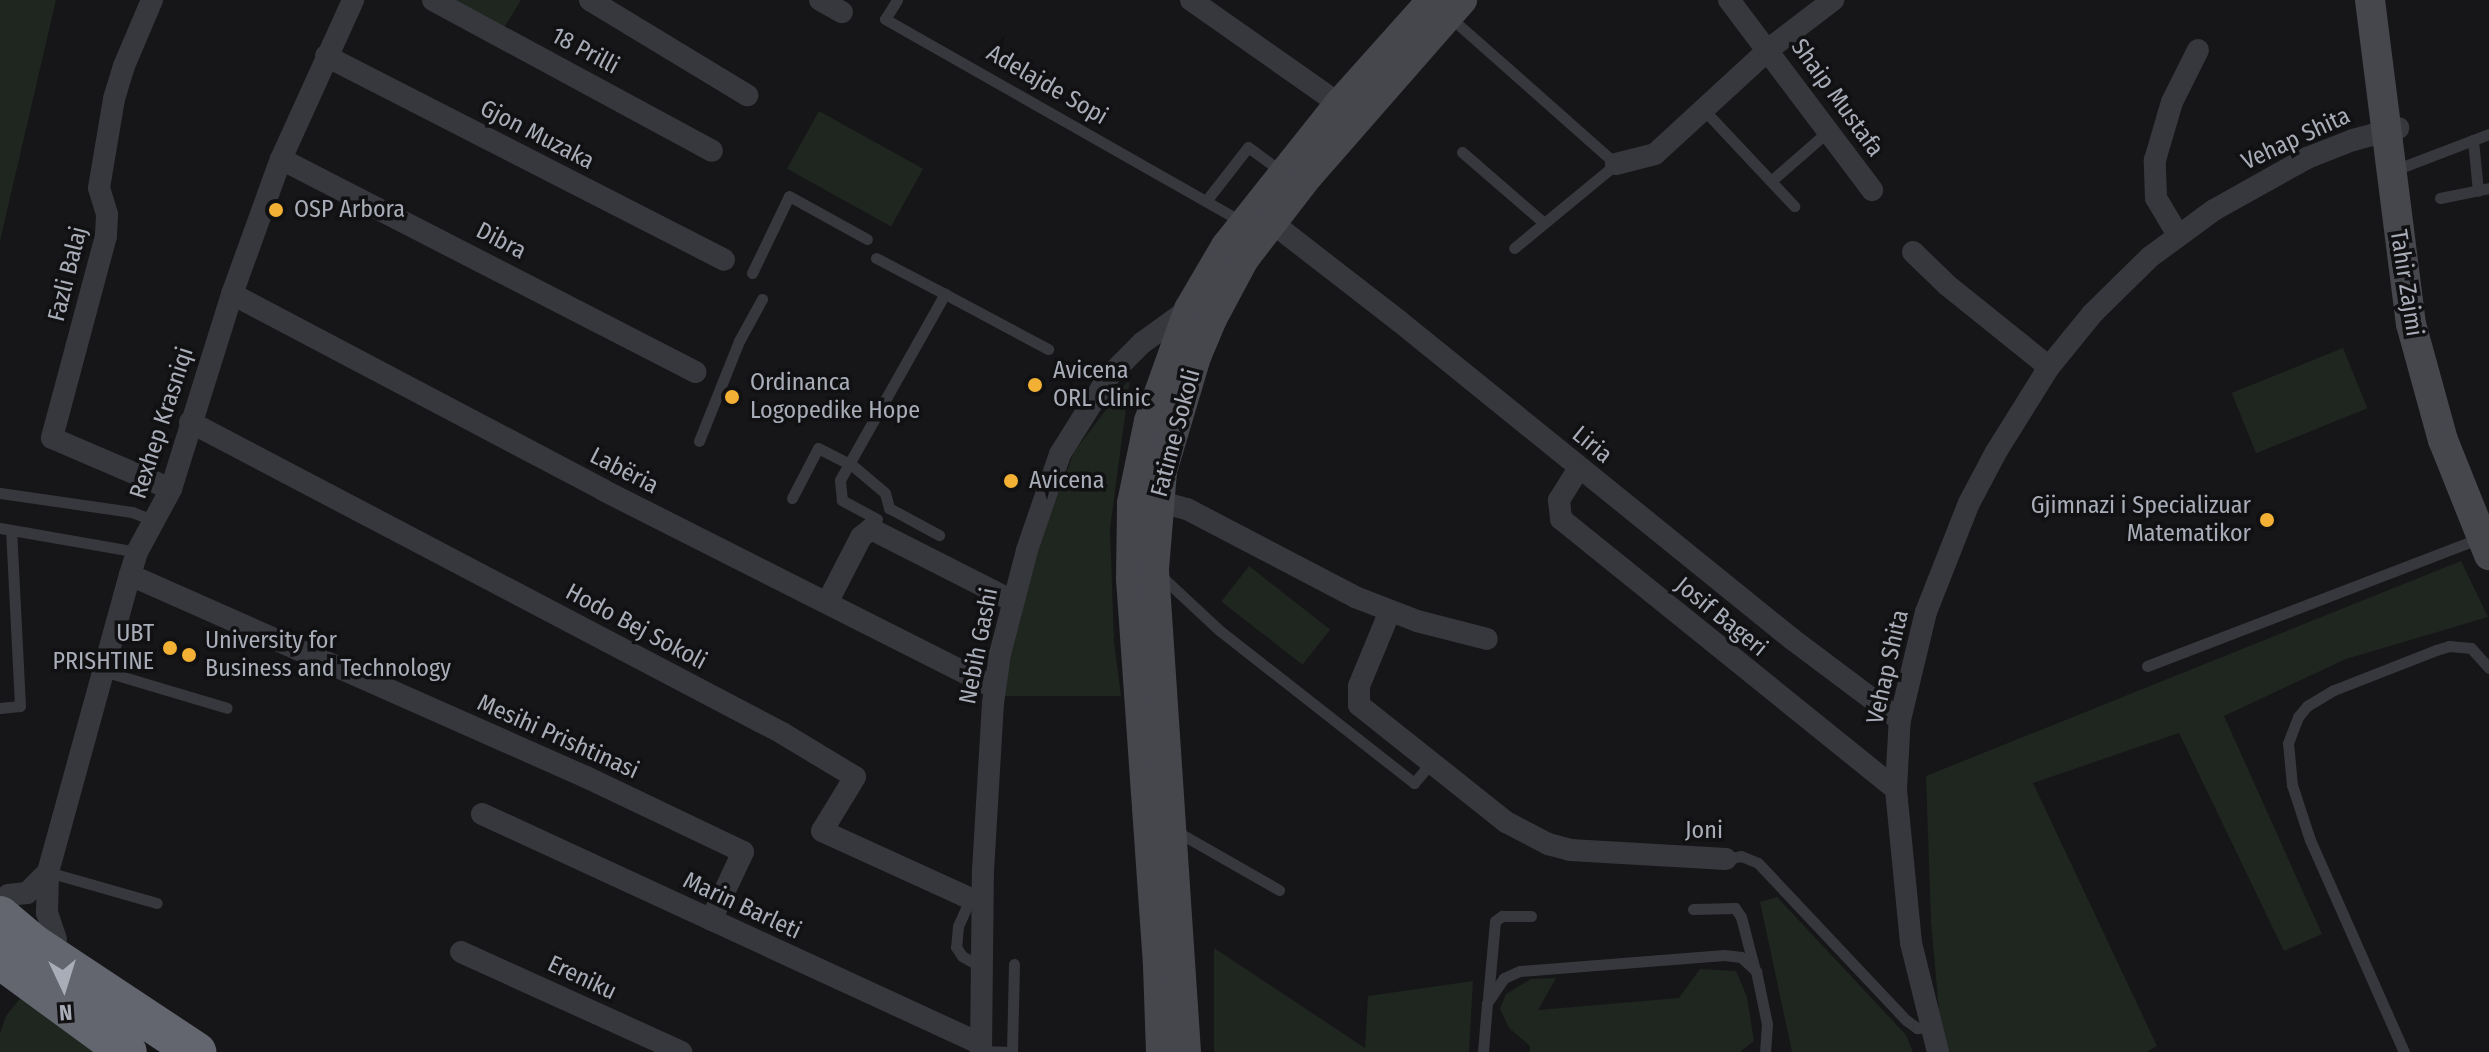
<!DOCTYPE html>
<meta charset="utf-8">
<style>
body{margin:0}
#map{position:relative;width:2489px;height:1052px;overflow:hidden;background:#161618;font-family:"Fira Sans Condensed",sans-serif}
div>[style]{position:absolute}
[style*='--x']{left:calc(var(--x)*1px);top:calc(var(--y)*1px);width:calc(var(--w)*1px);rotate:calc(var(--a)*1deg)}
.green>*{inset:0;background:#1e261f;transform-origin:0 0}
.lane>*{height:11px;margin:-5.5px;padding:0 5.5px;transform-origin:5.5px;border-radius:5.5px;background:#37383d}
.street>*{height:22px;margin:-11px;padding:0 11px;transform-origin:11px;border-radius:11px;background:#37383d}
.secondary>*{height:30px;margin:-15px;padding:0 15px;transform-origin:15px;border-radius:15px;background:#45474d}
.highway>*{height:40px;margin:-20px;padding:0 20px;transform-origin:20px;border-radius:20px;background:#63666e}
.dots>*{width:22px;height:22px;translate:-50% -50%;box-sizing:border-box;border:4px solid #111113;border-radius:50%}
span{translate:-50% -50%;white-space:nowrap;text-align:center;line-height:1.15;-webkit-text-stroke:7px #111113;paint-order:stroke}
.street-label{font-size:24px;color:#a8adb8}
.poi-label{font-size:24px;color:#a8adb8}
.left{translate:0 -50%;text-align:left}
.right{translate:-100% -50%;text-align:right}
.north{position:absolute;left:24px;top:948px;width:80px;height:80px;-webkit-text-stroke:6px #111113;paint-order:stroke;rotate:176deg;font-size:22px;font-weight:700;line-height:32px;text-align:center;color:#a8adb8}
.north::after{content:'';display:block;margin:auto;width:28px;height:36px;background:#a8adb8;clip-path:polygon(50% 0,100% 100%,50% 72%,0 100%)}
</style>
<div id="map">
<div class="green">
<div style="clip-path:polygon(0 0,56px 0,0 241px)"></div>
<div style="clip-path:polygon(448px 0,521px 0,502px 31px)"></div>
<div style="left:819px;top:111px;width:119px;height:66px;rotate:29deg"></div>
<div style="left:2343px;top:348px;width:65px;height:120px;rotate:68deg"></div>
<div style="clip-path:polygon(1130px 378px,1110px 529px,1114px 641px,1121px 696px,996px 696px,1037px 551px,1074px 452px)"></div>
<div style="clip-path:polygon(2461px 561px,2488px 617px,2346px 659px,2224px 716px,2322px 934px,2284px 951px,2179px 733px,2033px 783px,2157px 1046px,2147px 1052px,1948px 1052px,1941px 1033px,1931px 921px,1926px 776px)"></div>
<div style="left:1249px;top:566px;width:103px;height:45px;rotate:38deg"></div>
<div style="clip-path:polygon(1777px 897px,1906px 1035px,1913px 1052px,1792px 1052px,1760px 902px)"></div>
<div style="clip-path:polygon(1214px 948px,1365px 1048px,1368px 996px,1473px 981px,1469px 1052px,1214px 1052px)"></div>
<div style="clip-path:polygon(1700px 969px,1736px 971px,1747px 997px,1754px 1041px,1740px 1052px,1530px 1052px,1530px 1046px,1509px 1028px,1500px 1009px,1506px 994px,1531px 979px,1556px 978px,1538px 1010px,1679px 998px)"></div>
<div style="clip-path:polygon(21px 997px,94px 1052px,0 1052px,0 1033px,6px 1016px)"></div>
</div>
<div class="lane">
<div style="--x:897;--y:0;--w:22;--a:122"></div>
<div style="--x:885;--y:19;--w:412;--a:29.6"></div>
<div style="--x:1460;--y:26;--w:208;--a:41.5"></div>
<div style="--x:1616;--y:164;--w:132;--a:140.5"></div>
<div style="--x:1704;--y:110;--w:132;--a:46.8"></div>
<div style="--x:2473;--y:140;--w:51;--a:84.4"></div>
<div style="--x:1462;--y:152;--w:108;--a:40.9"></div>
<div style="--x:2392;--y:171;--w:104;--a:-20.9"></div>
<div style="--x:1771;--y:181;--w:73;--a:-41.1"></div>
<div style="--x:2440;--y:198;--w:50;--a:-11.5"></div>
<div style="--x:1206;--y:201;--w:68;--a:-52.1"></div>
<div style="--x:1248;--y:147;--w:42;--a:36.3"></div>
<div style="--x:876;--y:258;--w:78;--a:27.6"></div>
<div style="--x:752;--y:273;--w:85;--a:-64.3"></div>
<div style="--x:789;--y:196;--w:89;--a:28.9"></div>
<div style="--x:699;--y:441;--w:108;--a:-68.2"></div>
<div style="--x:739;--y:341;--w:48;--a:-61.3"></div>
<div style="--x:0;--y:493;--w:133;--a:8.2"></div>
<div style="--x:132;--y:512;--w:26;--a:21"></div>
<div style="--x:792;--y:498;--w:56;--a:-62.5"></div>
<div style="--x:818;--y:448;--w:38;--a:27"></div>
<div style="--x:852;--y:465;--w:43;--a:40.3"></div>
<div style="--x:885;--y:493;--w:16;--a:75"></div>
<div style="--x:889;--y:508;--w:57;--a:28.4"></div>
<div style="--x:877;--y:519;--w:40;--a:-152"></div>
<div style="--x:842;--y:500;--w:20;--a:-96"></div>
<div style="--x:840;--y:480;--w:214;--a:-60.6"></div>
<div style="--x:945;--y:294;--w:117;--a:28.1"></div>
<div style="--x:0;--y:528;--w:139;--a:9.9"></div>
<div style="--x:1160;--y:575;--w:81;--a:43"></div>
<div style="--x:1219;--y:630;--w:248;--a:38.1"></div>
<div style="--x:1414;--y:783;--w:26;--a:-50"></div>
<div style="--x:2147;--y:666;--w:358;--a:-21"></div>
<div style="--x:103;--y:671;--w:129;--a:16.6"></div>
<div style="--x:0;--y:708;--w:20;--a:-6"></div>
<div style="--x:20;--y:706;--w:176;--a:-92.9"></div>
<div style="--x:1174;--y:830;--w:121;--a:29.7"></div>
<div style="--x:1726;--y:859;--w:15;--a:-11"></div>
<div style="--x:1741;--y:856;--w:18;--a:22"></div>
<div style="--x:1758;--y:863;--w:216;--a:46.7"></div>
<div style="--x:1906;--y:1020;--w:14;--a:36"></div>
<div style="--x:1917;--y:1028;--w:14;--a:-4"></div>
<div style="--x:48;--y:872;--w:113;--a:15.9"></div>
<div style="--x:971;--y:897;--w:32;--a:114"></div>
<div style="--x:958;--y:926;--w:21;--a:95"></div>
<div style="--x:956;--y:947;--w:11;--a:56"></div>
<div style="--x:962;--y:956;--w:22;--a:30"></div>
<div style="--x:1693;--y:909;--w:42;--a:-1.4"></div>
<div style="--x:1735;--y:908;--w:11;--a:56"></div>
<div style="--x:1741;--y:917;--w:52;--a:75.4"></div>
<div style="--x:1488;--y:998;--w:77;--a:-84.8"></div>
<div style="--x:1495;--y:921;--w:9;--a:-36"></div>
<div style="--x:1502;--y:916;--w:29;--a:0"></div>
<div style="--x:981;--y:1051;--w:31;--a:2"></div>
<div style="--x:1012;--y:1052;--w:88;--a:-88.7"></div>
<div style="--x:1483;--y:1052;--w:49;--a:-85.3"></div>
<div style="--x:1487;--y:1003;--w:30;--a:-56"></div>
<div style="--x:1504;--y:978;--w:17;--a:-24"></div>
<div style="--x:1520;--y:971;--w:205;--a:-4.5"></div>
<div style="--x:1724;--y:955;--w:17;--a:7"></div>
<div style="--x:1741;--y:957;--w:21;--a:43"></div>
<div style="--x:1756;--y:971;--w:54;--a:78.3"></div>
<div style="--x:1767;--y:1024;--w:28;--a:94"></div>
<div style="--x:2404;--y:1052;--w:232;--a:-113.9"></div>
<div style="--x:2310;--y:840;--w:58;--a:-108.1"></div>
<div style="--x:2292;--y:785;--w:42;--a:-95.4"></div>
<div style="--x:2288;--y:743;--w:28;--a:-69"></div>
<div style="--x:2298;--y:717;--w:14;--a:-51"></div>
<div style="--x:2307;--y:706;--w:31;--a:-31"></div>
<div style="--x:2334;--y:690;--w:110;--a:-21.4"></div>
<div style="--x:2436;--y:650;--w:14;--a:-17"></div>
<div style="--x:2449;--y:646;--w:22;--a:5"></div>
<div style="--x:2471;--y:648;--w:27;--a:48"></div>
</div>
<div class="street">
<div style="--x:152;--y:0;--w:72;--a:113"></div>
<div style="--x:124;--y:66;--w:34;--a:107"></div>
<div style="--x:114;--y:99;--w:90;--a:99.6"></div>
<div style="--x:99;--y:188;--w:28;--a:73"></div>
<div style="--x:107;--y:215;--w:21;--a:93"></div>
<div style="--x:106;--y:236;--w:209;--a:105"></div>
<div style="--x:52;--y:438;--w:129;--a:23.2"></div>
<div style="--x:433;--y:0;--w:317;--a:28.4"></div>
<div style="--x:590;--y:0;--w:184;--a:31.2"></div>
<div style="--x:820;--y:0;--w:25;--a:29"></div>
<div style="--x:1191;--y:0;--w:181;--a:35.1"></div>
<div style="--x:1729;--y:0;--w:238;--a:53"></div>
<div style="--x:326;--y:56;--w:447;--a:27.1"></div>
<div style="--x:281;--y:159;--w:466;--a:27.2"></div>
<div style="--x:1616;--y:164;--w:40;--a:-14.4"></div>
<div style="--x:1655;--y:154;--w:155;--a:-42.6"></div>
<div style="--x:1769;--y:49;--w:81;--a:-37.4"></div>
<div style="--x:1261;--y:214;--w:175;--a:37.8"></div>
<div style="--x:1399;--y:321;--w:506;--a:38.98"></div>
<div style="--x:1792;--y:639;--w:135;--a:36.9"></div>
<div style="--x:2178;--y:235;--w:43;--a:-120.7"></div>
<div style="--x:2156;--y:198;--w:38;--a:-92"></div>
<div style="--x:2155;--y:160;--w:60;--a:-73.7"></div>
<div style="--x:2172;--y:102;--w:58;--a:-63.4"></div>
<div style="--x:1913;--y:252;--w:47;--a:44.1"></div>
<div style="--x:1947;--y:285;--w:131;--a:38.8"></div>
<div style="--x:232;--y:294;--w:420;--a:27.8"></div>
<div style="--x:603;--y:490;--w:439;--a:26.8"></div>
<div style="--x:190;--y:422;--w:669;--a:27.71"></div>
<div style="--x:782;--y:733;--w:85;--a:31.1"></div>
<div style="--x:855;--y:777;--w:63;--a:121.4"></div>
<div style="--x:822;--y:831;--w:164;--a:24.5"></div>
<div style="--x:1579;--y:468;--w:38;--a:122"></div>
<div style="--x:1559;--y:500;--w:19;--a:84"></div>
<div style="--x:1561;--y:519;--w:430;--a:38.9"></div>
<div style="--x:1157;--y:501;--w:31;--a:15"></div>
<div style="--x:1187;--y:509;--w:190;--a:27.6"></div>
<div style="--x:1355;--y:597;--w:66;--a:21.2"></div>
<div style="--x:1417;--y:621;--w:72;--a:14.4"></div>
<div style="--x:130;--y:575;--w:499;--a:23.9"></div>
<div style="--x:586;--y:777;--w:174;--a:25.5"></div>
<div style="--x:743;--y:852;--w:75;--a:115.2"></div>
<div style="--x:827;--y:603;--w:74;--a:-62.7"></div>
<div style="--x:861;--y:537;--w:13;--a:-39"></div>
<div style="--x:871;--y:529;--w:159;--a:26.9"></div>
<div style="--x:1390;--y:611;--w:81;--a:112.5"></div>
<div style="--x:1359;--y:686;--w:19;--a:90"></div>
<div style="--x:1359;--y:705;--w:188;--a:38.5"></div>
<div style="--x:1506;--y:822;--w:47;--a:27.6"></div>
<div style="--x:1548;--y:844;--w:23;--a:15"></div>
<div style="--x:1570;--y:850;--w:156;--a:3.3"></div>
<div style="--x:482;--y:814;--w:549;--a:24.75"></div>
<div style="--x:8;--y:895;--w:19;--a:-6"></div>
<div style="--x:27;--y:893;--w:30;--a:-45"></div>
<div style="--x:56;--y:939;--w:28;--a:-109"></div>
<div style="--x:47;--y:913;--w:41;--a:-88.6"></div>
<div style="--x:48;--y:872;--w:308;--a:-74.6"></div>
<div style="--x:130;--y:575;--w:24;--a:-73"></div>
<div style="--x:137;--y:552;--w:72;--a:-61.6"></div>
<div style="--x:171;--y:489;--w:204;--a:-72.6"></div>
<div style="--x:232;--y:294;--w:144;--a:-70.1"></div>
<div style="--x:281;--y:159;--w:175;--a:-65.6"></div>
<div style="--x:461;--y:952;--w:242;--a:24.4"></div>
<div style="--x:981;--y:1052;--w:181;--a:-89.4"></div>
<div style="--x:983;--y:871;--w:168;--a:-86.6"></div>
<div style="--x:993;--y:703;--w:49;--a:-81.9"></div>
<div style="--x:1000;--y:654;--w:107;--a:-75.4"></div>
<div style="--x:1027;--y:550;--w:102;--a:-71"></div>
<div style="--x:1060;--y:454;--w:92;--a:-57.9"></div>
<div style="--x:1109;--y:376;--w:47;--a:-45"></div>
<div style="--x:1142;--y:343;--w:58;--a:-35.9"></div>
<div style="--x:1938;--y:1052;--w:112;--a:-103.9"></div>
<div style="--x:1911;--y:943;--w:155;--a:-95.6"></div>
<div style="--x:1896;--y:789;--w:36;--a:-87"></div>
<div style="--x:1898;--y:753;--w:33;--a:-87"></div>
<div style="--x:1900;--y:720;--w:111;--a:-76.5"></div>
<div style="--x:1926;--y:612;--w:117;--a:-68.5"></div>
<div style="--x:1969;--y:503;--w:58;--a:-62.1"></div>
<div style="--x:1996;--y:452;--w:100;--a:-58.1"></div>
<div style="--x:2049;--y:367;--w:68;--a:-50.9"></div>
<div style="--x:2092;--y:314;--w:81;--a:-44.5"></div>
<div style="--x:2150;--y:257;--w:79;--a:-36.3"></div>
<div style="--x:2214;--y:210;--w:107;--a:-29.2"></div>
<div style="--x:2307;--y:158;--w:49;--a:-21.4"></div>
<div style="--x:2353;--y:140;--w:47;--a:-14.9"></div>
</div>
<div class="secondary">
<div style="--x:2370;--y:0;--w:327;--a:82.8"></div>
<div style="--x:2411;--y:324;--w:120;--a:74.6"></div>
<div style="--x:2443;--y:440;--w:124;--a:68.2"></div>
<div style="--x:1161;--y:1052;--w:87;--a:-92"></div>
<div style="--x:1158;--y:965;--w:387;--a:-94"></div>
<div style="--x:1131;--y:579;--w:76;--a:-89.2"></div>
<div style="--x:1132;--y:503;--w:84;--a:-78.3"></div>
<div style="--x:1149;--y:421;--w:119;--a:-70.3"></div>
<div style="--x:1189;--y:309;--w:73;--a:-59.6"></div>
<div style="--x:1226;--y:246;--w:181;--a:-51.5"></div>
<div style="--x:1339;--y:104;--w:140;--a:-48.2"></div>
<div style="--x:1186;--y:1052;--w:484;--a:-93.8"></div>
<div style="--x:1154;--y:569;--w:98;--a:-85.3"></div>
<div style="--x:1162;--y:471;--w:119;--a:-73.4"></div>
<div style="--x:1196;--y:357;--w:41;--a:-67.2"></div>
<div style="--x:1212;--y:319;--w:68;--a:-61.9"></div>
<div style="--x:1244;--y:259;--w:105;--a:-52.4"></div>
<div style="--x:1308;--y:176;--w:234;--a:-48.8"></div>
</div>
<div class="highway">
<div style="--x:0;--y:916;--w:43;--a:40.3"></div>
<div style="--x:33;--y:944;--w:196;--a:33.5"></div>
<div style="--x:0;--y:959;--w:157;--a:36.2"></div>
</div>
<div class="dots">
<div style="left:276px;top:210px;background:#f2b134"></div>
<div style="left:1035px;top:385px;background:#f2b134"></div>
<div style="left:732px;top:397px;background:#f2b134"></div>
<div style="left:1011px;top:481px;background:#f2b134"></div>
<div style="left:2267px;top:520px;background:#f2b134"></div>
<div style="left:170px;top:648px;background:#f2b134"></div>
<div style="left:189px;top:655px;background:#f2b134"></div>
</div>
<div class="street-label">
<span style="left:585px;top:51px;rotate:28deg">18 Prilli</span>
<span style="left:1047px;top:85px;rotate:30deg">Adelajde Sopi</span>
<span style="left:1837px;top:98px;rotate:54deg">Shaip Mustafa</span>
<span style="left:537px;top:135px;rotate:27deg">Gjon Muzaka</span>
<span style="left:2296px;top:139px;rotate:-25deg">Vehap Shita</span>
<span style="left:501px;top:241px;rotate:27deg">Dibra</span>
<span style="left:68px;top:274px;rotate:-76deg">Fazli Balaj</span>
<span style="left:2406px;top:283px;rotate:81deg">Tahir Zajmi</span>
<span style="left:162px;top:423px;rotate:-72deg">Rexhep Krasniqi</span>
<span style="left:1176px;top:433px;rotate:-75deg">Fatime Sokoli</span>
<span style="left:1592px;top:445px;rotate:39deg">Liria</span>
<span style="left:624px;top:471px;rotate:27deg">Labëria</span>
<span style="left:1721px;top:617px;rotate:39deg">Josif Bageri</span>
<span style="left:636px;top:627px;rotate:28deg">Hodo Bej Sokoli</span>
<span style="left:979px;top:646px;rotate:-79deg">Nebih Gashi</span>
<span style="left:1888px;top:667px;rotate:-77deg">Vehap Shita</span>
<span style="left:558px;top:737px;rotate:24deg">Mesihi Prishtinasi</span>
<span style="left:1704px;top:831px">Joni</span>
<span style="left:742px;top:906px;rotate:25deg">Marin Barleti</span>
<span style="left:582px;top:978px;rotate:25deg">Ereniku</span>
</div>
<div class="poi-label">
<span class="left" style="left:294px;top:210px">OSP Arbora</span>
<span class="left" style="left:1053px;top:385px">Avicena<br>ORL Clinic</span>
<span class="left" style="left:750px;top:397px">Ordinanca<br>Logopedike Hope</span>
<span class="left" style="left:1029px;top:481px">Avicena</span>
<span class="right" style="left:2251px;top:520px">Gjimnazi i Specializuar<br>Matematikor</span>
<span class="right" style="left:154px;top:648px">UBT<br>PRISHTINE</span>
<span class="left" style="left:205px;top:655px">University for<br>Business and Technology</span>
</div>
<div class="north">N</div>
</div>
